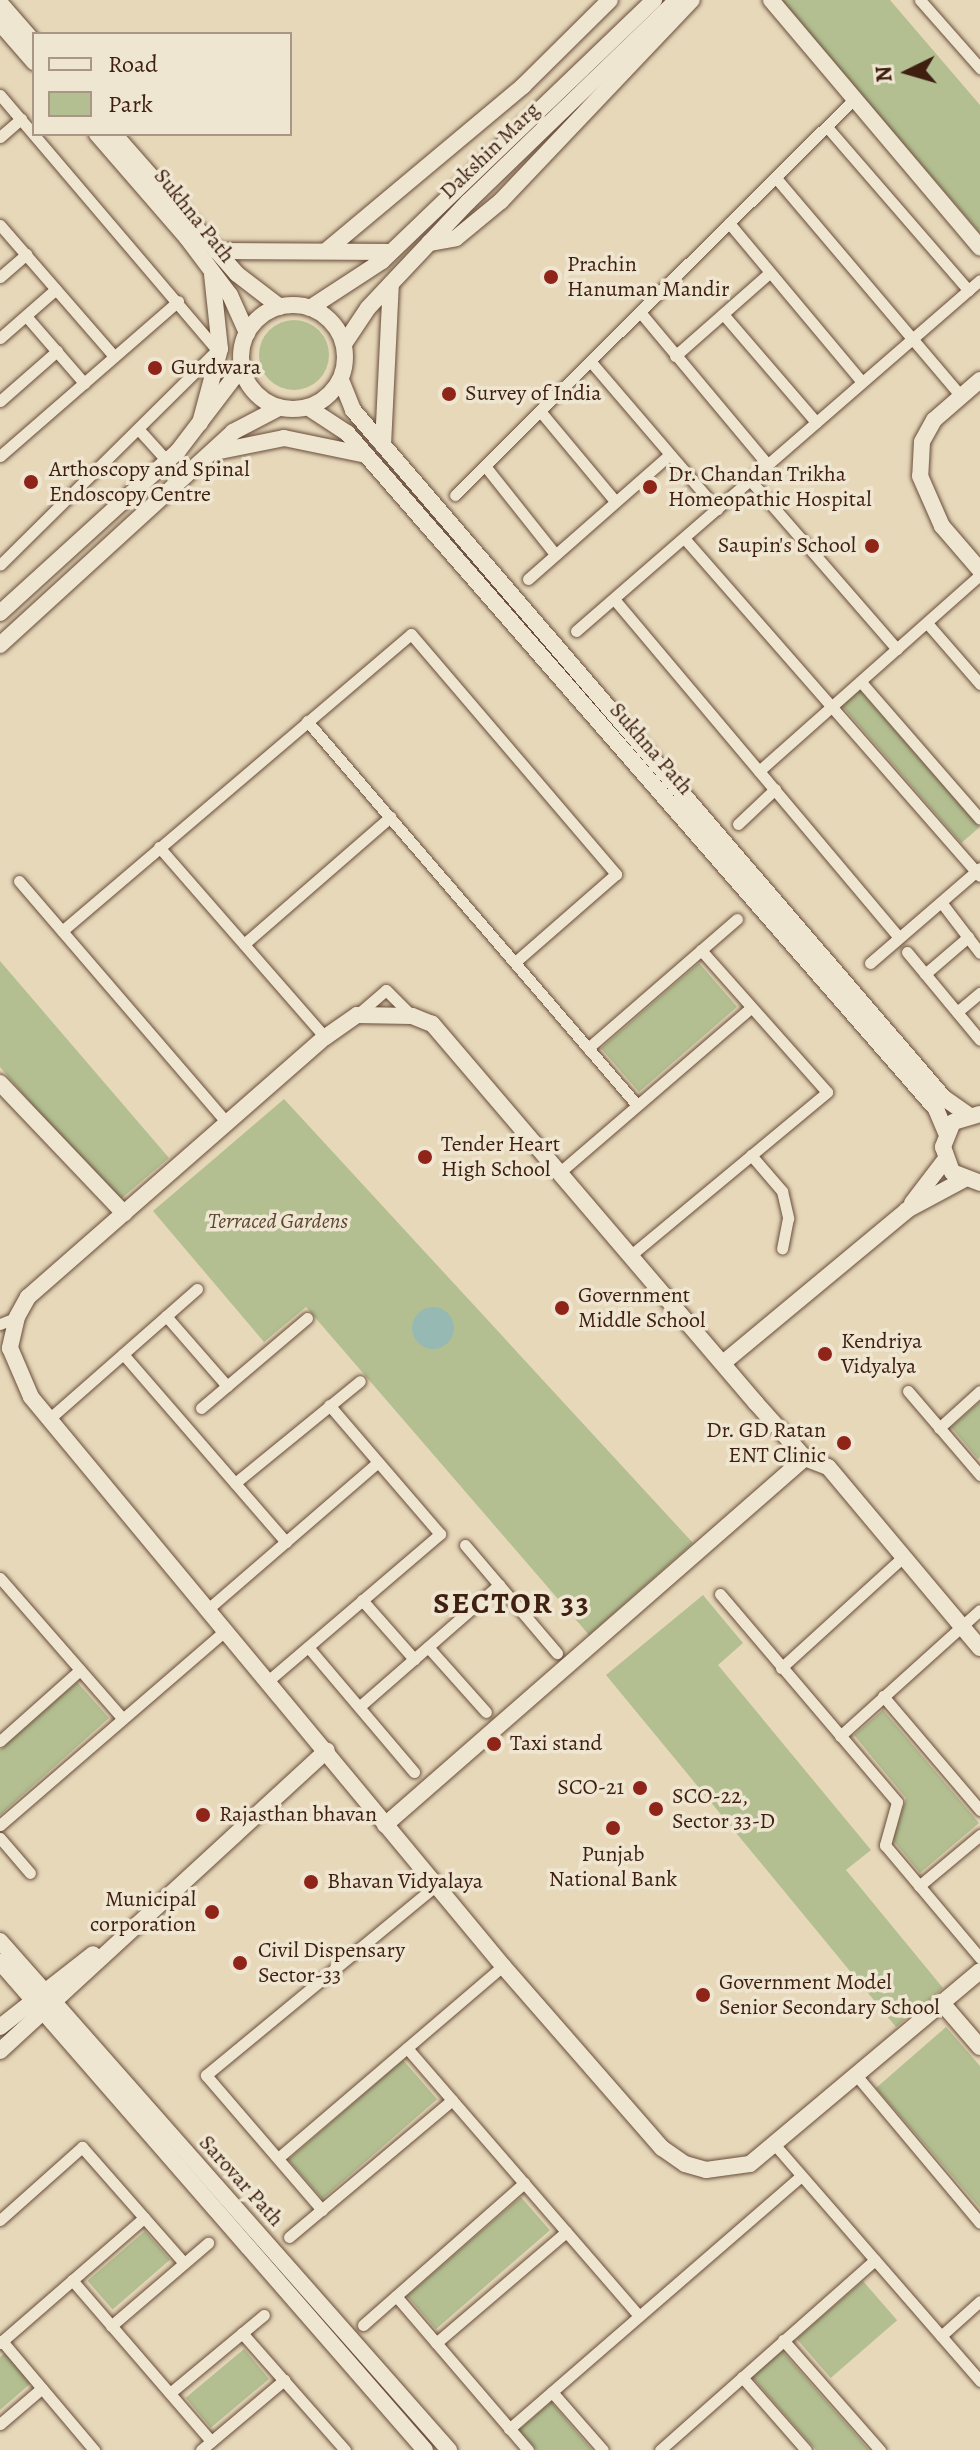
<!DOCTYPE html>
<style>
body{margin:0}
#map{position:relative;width:980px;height:2450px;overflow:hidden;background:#e7d8ba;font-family:Alegreya,serif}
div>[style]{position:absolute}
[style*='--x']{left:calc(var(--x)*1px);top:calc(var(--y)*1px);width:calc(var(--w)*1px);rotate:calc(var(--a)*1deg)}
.green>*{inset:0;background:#b3bf91;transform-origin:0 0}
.round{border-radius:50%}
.water>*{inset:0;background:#97b9b3}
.roads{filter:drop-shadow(0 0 2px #694d3a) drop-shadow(0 0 2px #694d3a)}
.street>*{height:11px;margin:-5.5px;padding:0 5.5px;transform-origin:5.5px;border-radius:5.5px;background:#efe6d2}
.secondary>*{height:16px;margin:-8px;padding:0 8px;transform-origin:8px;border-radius:8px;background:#efe6d2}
.secondary>.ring{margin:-8px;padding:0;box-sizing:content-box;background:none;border:16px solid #efe6d2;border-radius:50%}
.dots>*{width:22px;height:22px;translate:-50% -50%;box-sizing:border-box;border:4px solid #efe6d2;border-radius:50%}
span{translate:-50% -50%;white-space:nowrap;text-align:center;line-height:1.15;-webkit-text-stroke:7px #efe6d2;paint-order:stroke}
.street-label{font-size:22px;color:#3f1f10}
.poi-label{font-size:22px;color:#3f1f10}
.left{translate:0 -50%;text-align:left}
.right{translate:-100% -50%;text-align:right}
.park-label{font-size:22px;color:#5c4730;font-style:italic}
.district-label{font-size:30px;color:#3f1f10;font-weight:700;letter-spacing:2px}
.legend{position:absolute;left:32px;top:32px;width:260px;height:104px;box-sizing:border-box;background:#efe6d2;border:2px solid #a99684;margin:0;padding:10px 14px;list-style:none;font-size:24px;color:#3f1f10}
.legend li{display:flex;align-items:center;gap:16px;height:40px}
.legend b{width:40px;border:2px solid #a99684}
.north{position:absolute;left:868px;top:32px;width:80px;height:80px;-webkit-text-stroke:6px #efe6d2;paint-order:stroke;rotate:265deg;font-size:22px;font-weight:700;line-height:32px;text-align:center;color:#3f1f10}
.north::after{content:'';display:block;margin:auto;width:28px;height:36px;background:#3f1f10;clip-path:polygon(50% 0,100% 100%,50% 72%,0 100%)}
</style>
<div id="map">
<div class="green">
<div style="clip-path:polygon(780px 0,890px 0,980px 105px,980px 233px)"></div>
<div class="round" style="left:259px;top:320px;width:70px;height:70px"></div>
<div style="left:860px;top:690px;width:182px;height:24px;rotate:49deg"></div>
<div style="clip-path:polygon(0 961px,169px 1158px,116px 1203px,0 1067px)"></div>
<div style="left:699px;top:963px;width:58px;height:130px;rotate:49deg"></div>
<div style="clip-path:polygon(284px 1099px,693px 1543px,589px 1635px,306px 1307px,264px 1342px,153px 1211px)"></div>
<div style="clip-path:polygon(980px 1402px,980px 1457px,978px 1459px,951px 1427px)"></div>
<div style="clip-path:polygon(703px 1595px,743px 1643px,718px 1665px,871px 1850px,846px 1870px,943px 1988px,896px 2027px,606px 1675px)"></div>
<div style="clip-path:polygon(77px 1682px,109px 1718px,0 1815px,0 1750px)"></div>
<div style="clip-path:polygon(883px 1710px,979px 1823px,920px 1873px,893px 1840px,906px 1798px,854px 1735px)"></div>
<div style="clip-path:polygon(946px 2027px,980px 2066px,980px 2208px,876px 2088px)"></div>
<div style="left:403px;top:2060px;width:52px;height:152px;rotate:49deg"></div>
<div style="left:521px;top:2197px;width:44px;height:151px;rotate:49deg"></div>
<div style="left:145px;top:2231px;width:38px;height:76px;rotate:49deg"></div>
<div style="left:863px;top:2281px;width:52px;height:88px;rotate:49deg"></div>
<div style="left:244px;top:2349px;width:39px;height:76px;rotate:50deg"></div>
<div style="clip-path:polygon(782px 2351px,869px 2450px,816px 2450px,752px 2377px)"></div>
<div style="clip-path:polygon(5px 2353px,31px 2383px,0 2410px,0 2357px)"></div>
<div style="clip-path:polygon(551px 2402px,592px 2450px,537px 2450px,519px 2430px)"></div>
</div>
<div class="water">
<div class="round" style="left:412px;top:1307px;width:42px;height:42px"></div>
</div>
<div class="roads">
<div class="street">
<div style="--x:920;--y:0;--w:91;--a:48.6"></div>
<div style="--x:0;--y:95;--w:335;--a:49.6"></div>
<div style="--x:217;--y:350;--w:305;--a:135.3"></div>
<div style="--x:827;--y:127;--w:216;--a:49.1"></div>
<div style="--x:0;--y:137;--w:28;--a:-41"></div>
<div style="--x:776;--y:178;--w:286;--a:49.7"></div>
<div style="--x:729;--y:223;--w:207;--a:50.1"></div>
<div style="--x:0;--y:225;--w:174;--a:49"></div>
<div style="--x:0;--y:277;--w:35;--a:-41"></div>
<div style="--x:640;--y:312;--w:198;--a:50.1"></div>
<div style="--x:723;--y:314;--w:143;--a:49.3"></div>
<div style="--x:26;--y:316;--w:89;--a:49.1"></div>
<div style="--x:0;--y:338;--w:74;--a:-41.2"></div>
<div style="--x:675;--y:356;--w:125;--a:-41.4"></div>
<div style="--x:591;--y:362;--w:194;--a:49.4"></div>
<div style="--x:0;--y:401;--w:76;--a:-41.3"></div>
<div style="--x:540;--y:411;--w:117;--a:50.2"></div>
<div style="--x:141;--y:432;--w:39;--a:48"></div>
<div style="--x:0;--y:456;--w:236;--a:-41"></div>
<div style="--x:485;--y:466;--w:112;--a:51.5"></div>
<div style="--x:750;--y:480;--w:224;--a:49"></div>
<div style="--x:455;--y:495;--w:564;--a:-44.78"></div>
<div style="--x:684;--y:538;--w:449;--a:48.8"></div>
<div style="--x:528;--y:579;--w:188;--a:-41.3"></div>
<div style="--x:614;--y:599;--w:442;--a:49.9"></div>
<div style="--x:927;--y:623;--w:81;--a:49"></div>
<div style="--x:576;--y:631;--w:535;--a:-40.98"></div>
<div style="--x:861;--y:682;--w:181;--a:49"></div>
<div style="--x:307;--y:721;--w:506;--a:49.33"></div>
<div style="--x:759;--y:771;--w:295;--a:-41.6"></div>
<div style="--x:738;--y:824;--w:51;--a:-43.4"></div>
<div style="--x:159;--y:847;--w:252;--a:48.9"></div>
<div style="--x:19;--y:881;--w:318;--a:49.3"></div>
<div style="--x:941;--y:902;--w:64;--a:52.6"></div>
<div style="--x:62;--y:931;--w:458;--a:-40.4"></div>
<div style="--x:411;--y:634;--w:316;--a:49.5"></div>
<div style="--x:616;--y:874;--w:134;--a:138.9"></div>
<div style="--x:244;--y:944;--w:194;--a:-41"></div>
<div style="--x:907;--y:952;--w:114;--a:50.3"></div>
<div style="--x:870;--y:963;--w:145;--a:-40.8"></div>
<div style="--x:925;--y:974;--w:57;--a:-40.7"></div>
<div style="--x:957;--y:1012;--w:30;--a:-40"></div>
<div style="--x:357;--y:1015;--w:38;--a:-41"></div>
<div style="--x:386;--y:990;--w:37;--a:45"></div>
<div style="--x:588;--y:1048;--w:197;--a:-40.9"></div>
<div style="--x:751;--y:1155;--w:48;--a:49.3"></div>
<div style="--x:782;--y:1191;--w:28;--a:77"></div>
<div style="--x:788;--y:1218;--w:31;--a:101"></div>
<div style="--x:560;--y:1172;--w:252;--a:-40.7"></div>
<div style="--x:631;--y:1255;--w:255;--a:-39.7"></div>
<div style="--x:827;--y:1092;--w:190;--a:-131.6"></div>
<div style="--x:166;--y:1316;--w:93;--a:48.9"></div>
<div style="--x:0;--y:1324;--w:18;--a:-22"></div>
<div style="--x:123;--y:1354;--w:249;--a:49.1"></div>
<div style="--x:908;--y:1391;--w:111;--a:49.4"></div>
<div style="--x:201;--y:1408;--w:139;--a:-40.3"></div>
<div style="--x:49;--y:1419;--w:197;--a:-41.3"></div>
<div style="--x:939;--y:1428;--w:55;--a:-42.1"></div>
<div style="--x:235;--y:1483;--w:161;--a:-39.2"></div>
<div style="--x:465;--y:1545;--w:142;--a:49.6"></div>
<div style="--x:0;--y:1578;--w:186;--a:48.9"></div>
<div style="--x:720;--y:1594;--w:273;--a:49.6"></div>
<div style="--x:897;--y:1802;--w:45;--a:105.6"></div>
<div style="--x:885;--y:1845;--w:148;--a:49.9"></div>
<div style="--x:362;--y:1600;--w:79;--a:48.6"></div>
<div style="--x:209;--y:1608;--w:223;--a:-40.8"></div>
<div style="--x:308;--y:1647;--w:164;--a:49.7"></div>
<div style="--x:428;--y:1647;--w:87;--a:48.3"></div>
<div style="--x:781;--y:1668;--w:164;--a:-42.3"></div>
<div style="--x:269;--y:1680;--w:225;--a:-40.5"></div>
<div style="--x:440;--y:1534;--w:170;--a:-130.7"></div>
<div style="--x:883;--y:1696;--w:150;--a:49.6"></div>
<div style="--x:359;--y:1707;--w:186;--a:-41.1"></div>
<div style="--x:840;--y:1736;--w:188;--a:-42"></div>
<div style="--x:0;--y:1741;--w:107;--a:-41.6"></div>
<div style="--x:0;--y:1825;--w:298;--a:-40.8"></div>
<div style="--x:0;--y:1838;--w:46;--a:49.4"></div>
<div style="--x:919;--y:1886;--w:80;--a:-39.9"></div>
<div style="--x:407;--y:2048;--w:354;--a:49.1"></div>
<div style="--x:856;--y:2075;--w:193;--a:50"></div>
<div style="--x:775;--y:2145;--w:313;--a:49"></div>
<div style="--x:278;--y:2158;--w:296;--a:-40.5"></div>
<div style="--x:322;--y:2210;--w:178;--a:-130.7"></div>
<div style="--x:206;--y:2075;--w:297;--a:-39.5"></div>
<div style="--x:0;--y:2220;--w:110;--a:-41.7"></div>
<div style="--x:82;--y:2147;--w:154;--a:48.7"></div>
<div style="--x:289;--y:2237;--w:213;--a:-40"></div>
<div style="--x:72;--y:2280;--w:213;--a:49.2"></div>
<div style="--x:396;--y:2296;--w:203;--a:49.4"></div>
<div style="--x:363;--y:2325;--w:215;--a:-41.4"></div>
<div style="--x:111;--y:2326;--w:128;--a:-40.6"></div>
<div style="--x:242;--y:2333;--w:156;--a:48.6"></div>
<div style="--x:941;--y:2336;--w:52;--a:-41.9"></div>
<div style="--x:783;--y:2340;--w:147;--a:48.6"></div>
<div style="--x:2;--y:2341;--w:143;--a:49.8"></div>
<div style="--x:0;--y:2343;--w:191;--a:-41"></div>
<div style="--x:436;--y:2343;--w:171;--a:-40.5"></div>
<div style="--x:742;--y:2377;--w:97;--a:48.8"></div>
<div style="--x:552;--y:2392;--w:77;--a:48.7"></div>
<div style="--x:170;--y:2393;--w:122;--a:-39.7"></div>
<div style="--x:0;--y:2424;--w:55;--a:-40.6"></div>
<div style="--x:509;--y:2429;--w:386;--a:-40.9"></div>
<div style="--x:201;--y:2450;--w:109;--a:-40.1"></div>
<div style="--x:660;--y:2450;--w:287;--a:-41.5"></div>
</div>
<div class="secondary">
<div style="--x:771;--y:0;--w:324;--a:49.8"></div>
<div style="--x:0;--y:3;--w:52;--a:48.9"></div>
<div style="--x:0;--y:23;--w:52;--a:48.9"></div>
<div style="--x:97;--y:134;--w:138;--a:49.1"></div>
<div style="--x:187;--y:238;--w:71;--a:53"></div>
<div style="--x:230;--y:295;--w:42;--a:65.9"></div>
<div style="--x:114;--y:134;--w:186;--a:48.7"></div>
<div style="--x:237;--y:274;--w:54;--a:37.5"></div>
<div style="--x:429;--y:243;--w:27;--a:-10"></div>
<div style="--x:456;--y:238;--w:58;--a:-39.4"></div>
<div style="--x:501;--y:201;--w:277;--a:-46.5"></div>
<div style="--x:327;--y:250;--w:256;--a:-39.9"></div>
<div style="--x:523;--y:86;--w:122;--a:-44.7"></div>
<div style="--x:216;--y:251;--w:175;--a:0.3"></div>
<div class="ring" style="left:241px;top:305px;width:88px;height:88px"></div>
<div style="--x:310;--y:308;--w:86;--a:-33.1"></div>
<div style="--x:382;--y:261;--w:377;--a:-43.8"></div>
<div style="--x:344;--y:344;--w:43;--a:-56.3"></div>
<div style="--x:368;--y:308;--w:146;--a:-46.7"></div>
<div style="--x:468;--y:202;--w:291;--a:-44"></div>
<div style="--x:341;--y:380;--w:32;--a:68"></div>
<div style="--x:353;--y:410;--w:907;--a:49.34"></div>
<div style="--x:944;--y:1098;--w:28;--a:35"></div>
<div style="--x:980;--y:380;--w:61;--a:139"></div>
<div style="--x:934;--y:420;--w:25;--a:119"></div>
<div style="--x:922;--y:442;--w:34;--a:93"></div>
<div style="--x:920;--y:476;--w:55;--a:66.3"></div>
<div style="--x:942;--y:526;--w:58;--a:49.2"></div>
<div style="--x:309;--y:408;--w:45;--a:33.3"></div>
<div style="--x:347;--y:433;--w:897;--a:48.93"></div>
<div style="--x:936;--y:1109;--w:25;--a:67"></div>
<div style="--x:200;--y:423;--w:77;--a:-74.9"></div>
<div style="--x:220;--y:349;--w:75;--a:-96.1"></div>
<div style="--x:383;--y:445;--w:161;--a:-87.2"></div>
<div style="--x:215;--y:452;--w:70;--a:-11.5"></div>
<div style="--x:284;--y:438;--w:84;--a:11.7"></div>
<div style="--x:0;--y:613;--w:241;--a:-42.3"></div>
<div style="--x:178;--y:451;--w:106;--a:-52.7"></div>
<div style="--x:0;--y:645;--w:316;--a:-42.4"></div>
<div style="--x:233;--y:432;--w:52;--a:-27.6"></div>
<div style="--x:0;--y:1083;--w:180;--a:46.4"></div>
<div style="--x:980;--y:1114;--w:28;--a:163"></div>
<div style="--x:953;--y:1122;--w:27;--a:112"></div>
<div style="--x:943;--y:1147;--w:27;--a:70"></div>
<div style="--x:952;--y:1172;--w:30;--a:21"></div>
<div style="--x:912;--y:1203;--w:54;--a:-52.5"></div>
<div style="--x:723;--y:1363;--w:239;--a:-39.7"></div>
<div style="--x:907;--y:1210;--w:64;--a:-28.2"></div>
<div style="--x:980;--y:1648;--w:236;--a:-130"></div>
<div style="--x:828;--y:1467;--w:25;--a:-159"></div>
<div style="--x:805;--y:1458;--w:74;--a:-131.7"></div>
<div style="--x:756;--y:1403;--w:499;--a:-130.5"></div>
<div style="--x:432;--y:1024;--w:22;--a:-158"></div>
<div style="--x:412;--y:1016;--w:55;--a:-179"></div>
<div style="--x:357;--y:1015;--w:39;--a:145"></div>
<div style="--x:325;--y:1037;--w:395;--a:138.8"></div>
<div style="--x:28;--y:1297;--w:23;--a:119"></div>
<div style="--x:17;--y:1317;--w:32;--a:103"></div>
<div style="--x:10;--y:1348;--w:53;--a:66.8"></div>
<div style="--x:31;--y:1397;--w:739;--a:50.32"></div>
<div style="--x:503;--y:1966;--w:242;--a:48.9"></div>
<div style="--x:662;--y:2148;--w:28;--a:35"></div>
<div style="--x:685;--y:2164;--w:22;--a:16"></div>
<div style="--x:706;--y:2170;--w:44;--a:-7.8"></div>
<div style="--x:750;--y:2164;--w:300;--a:-40"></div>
<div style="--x:385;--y:1825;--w:558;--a:-41.15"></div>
<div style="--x:0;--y:1941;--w:679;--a:48.58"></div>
<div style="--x:0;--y:1962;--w:647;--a:48.95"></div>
<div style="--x:942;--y:2003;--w:58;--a:49.2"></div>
<div style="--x:0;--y:2027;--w:118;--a:-38.1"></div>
<div style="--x:0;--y:2051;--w:444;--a:-42.6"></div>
</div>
</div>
<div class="dots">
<div style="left:551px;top:277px;background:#8f2418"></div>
<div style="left:155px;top:368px;background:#8f2418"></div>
<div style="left:449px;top:394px;background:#8f2418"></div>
<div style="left:31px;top:482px;background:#8f2418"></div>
<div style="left:650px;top:487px;background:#8f2418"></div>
<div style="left:872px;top:546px;background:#8f2418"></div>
<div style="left:425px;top:1157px;background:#8f2418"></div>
<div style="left:562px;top:1308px;background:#8f2418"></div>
<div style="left:825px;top:1354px;background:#8f2418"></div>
<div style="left:844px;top:1443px;background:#8f2418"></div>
<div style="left:494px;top:1744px;background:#8f2418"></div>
<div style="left:640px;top:1788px;background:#8f2418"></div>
<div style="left:656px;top:1809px;background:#8f2418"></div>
<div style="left:203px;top:1815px;background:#8f2418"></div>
<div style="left:613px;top:1828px;background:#8f2418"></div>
<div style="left:311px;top:1882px;background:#8f2418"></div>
<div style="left:212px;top:1912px;background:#8f2418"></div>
<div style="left:240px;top:1963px;background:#8f2418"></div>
<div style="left:703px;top:1995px;background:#8f2418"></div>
</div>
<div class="street-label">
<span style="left:490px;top:151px;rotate:-44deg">Dakshin Marg</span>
<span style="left:194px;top:216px;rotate:51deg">Sukhna Path</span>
<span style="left:651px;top:749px;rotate:49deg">Sukhna Path</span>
<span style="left:241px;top:2181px;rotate:48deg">Sarovar Path</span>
</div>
<div class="poi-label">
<span class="left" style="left:567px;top:277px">Prachin<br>Hanuman Mandir</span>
<span class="left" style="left:171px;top:368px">Gurdwara</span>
<span class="left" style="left:465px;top:394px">Survey of India</span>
<span class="left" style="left:49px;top:482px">Arthoscopy and Spinal<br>Endoscopy Centre</span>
<span class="left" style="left:668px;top:487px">Dr. Chandan Trikha<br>Homeopathic Hospital</span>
<span class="right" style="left:856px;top:546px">Saupin's School</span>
<span class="left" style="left:441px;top:1157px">Tender Heart<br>High School</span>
<span class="left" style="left:578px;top:1308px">Government<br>Middle School</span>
<span class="left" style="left:841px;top:1354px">Kendriya<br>Vidyalya</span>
<span class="right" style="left:826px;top:1443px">Dr. GD Ratan<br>ENT Clinic</span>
<span class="left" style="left:510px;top:1744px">Taxi stand</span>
<span class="right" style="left:624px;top:1788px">SCO-21</span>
<span class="left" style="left:672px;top:1809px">SCO-22,<br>Sector 33-D</span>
<span class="left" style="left:219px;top:1815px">Rajasthan bhavan</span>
<span style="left:613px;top:1867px">Punjab<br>National Bank</span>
<span class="left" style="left:327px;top:1882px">Bhavan Vidyalaya</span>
<span class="right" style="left:196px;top:1912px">Municipal<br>corporation</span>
<span class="left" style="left:258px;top:1963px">Civil Dispensary<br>Sector-33</span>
<span class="left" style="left:719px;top:1995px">Government Model<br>Senior Secondary School</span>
</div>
<div class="park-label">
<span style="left:278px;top:1222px">Terraced Gardens</span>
</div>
<div class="district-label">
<span style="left:512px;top:1603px">SECTOR 33</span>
</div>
<ul class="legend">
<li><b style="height:10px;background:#efe6d2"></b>Road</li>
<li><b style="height:22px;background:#b3bf91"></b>Park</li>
</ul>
<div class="north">N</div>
</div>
